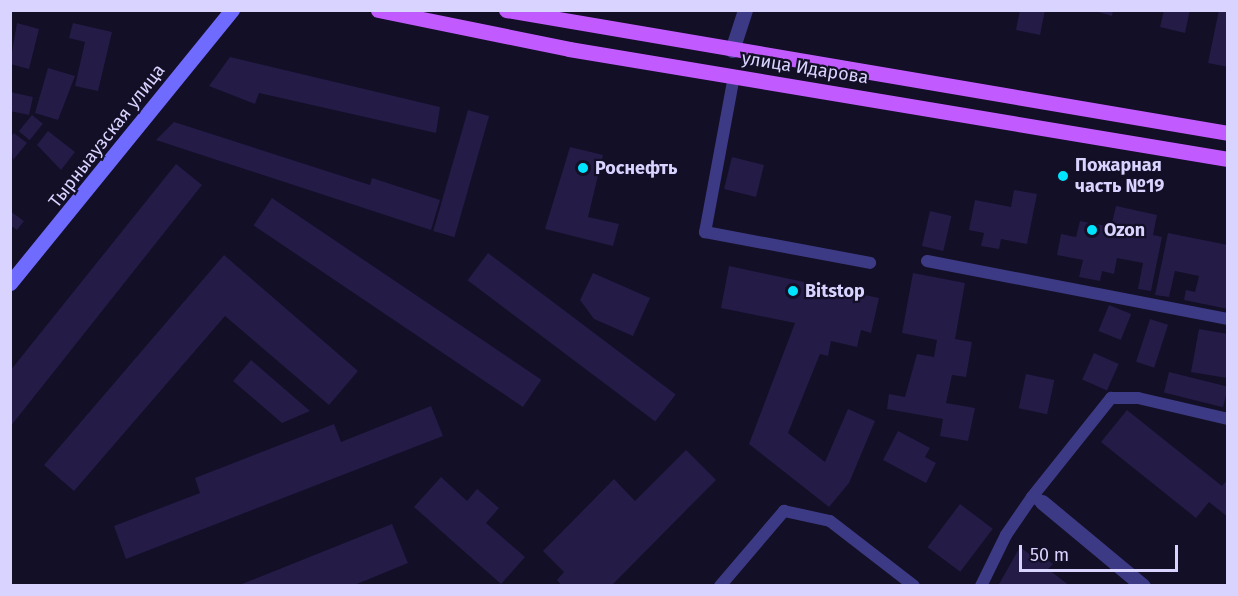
<!DOCTYPE html>
<meta charset="utf-8">
<style>
body{margin:0}
#map{position:relative;width:1238px;height:596px;overflow:hidden;background:#130f26;font-family:"Fira Sans",sans-serif}
div>[style]{position:absolute}
[style*='--x']{left:calc(var(--x)*1px);top:calc(var(--y)*1px);width:calc(var(--w)*1px);rotate:calc(var(--a)*1deg)}
.building>*{inset:0;background:#241b47;transform-origin:0 0}
.lane>*{height:12px;margin:-6px;padding:0 6px;transform-origin:6px;border-radius:6px;background:#3d3a85}
.street>*{height:15px;margin:-7.5px;padding:0 7.5px;transform-origin:7.5px;border-radius:7.5px;background:#3d3a85}
.secondary>*{height:15px;margin:-7.5px;padding:0 7.5px;transform-origin:7.5px;border-radius:7.5px;background:#6f6bff}
.primary>*{height:15px;margin:-7.5px;padding:0 7.5px;transform-origin:7.5px;border-radius:7.5px;background:#c25bff}
.dots>*{width:16px;height:16px;translate:-50% -50%;box-sizing:border-box;border:3px solid #130f26;border-radius:50%}
span{translate:-50% -50%;white-space:nowrap;text-align:center;line-height:1.15;-webkit-text-stroke:4.5px #130f26;paint-order:stroke}
.street-label{font-size:18px;color:#d9d4ff}
.poi-label{font-size:18px;color:#d9d4ff;font-weight:700}
.left{translate:0 -50%;text-align:left}
.frame{position:absolute;inset:0;border:12px solid #d9d4ff;pointer-events:none}
.scale{position:absolute;left:1019px;top:545px;width:159px;height:27px;box-sizing:border-box;border:3px solid #d9d4ff;border-top:0;padding-left:8px;font-size:18px;line-height:21px;white-space:nowrap;color:#d9d4ff;-webkit-text-stroke:4px #130f26;paint-order:stroke}
</style>
<div id="map">
<div class="building">
<div style="clip-path:polygon(1020px 10px,1045px 10px,1040px 35px,1016px 30px)"></div>
<div style="clip-path:polygon(1091px 10px,1113px 10px,1112px 16px)"></div>
<div style="clip-path:polygon(1164px 10px,1190px 10px,1185px 33px,1160px 27px)"></div>
<div style="clip-path:polygon(1219px 10px,1228px 10px,1228px 67px,1208px 63px)"></div>
<div style="clip-path:polygon(17px 23px,39px 29px,29px 69px,10px 64px)"></div>
<div style="clip-path:polygon(73px 23px,112px 32px,98px 91px,75px 86px,85px 42px,69px 38px)"></div>
<div style="clip-path:polygon(230px 57px,440px 107px,436px 133px,259px 93px,255px 104px,209px 86px)"></div>
<div style="clip-path:polygon(48px 68px,75px 76px,58px 120px,35px 113px)"></div>
<div style="clip-path:polygon(10px 92px,33px 97px,29px 115px,10px 111px)"></div>
<div style="left:468px;top:110px;width:22px;height:126px;rotate:16deg"></div>
<div style="left:32px;top:115px;width:14px;height:21px;rotate:39deg"></div>
<div style="clip-path:polygon(174px 122px,370px 185px,372px 178px,440px 200px,431px 230px,156px 140px)"></div>
<div style="clip-path:polygon(48px 131px,75px 152px,61px 170px,37px 145px)"></div>
<div style="clip-path:polygon(14px 133px,27px 143px,13px 160px,10px 138px)"></div>
<div style="clip-path:polygon(570px 147px,603px 155px,588px 217px,619px 224px,613px 246px,545px 229px)"></div>
<div style="left:732px;top:157px;width:33px;height:33px;rotate:14deg"></div>
<div style="clip-path:polygon(176px 164px,202px 185px,10px 427px,10px 371px)"></div>
<div style="clip-path:polygon(1014px 190px,1037px 194px,1027px 244px,1001px 239px,999px 249px,981px 246px,984px 233px,969px 230px,975px 200px,1011px 207px)"></div>
<div style="left:272px;top:198px;width:325px;height:33px;rotate:34deg"></div>
<div style="clip-path:polygon(1116px 206px,1157px 215px,1153px 235px,1162px 237px,1151px 291px,1138px 289px,1143px 263px,1117px 258px,1114px 274px,1102px 271px,1100px 281px,1079px 277px,1083px 260px,1057px 255px,1061px 234px,1076px 237px,1080px 221px,1111px 227px)"></div>
<div style="clip-path:polygon(10px 211px,24px 221px,17px 230px,10px 225px)"></div>
<div style="left:930px;top:211px;width:22px;height:36px;rotate:13deg"></div>
<div style="clip-path:polygon(1168px 233px,1228px 245px,1228px 309px,1184px 300px,1186px 290px,1195px 292px,1199px 276px,1175px 271px,1169px 297px,1155px 295px)"></div>
<div style="left:488px;top:253px;width:235px;height:34px;rotate:37deg"></div>
<div style="clip-path:polygon(224px 255px,358px 371px,329px 405px,225px 316px,74px 491px,44px 465px)"></div>
<div style="clip-path:polygon(729px 266px,879px 298px,871px 333px,861px 330px,857px 347px,831px 341px,828px 356px,820px 354px,788px 433px,825px 462px,848px 409px,875px 421px,849px 483px,829px 507px,749px 444px,795px 323px,721px 308px)"></div>
<div style="clip-path:polygon(593px 273px,650px 298px,633px 336px,594px 319px,580px 300px)"></div>
<div style="clip-path:polygon(913px 273px,965px 283px,955px 339px,972px 342px,966px 377px,952px 375px,946px 403px,975px 408px,968px 441px,940px 436px,943px 419px,887px 409px,889px 394px,905px 397px,917px 354px,934px 357px,937px 340px,902px 333px)"></div>
<div style="left:1109px;top:305px;width:24px;height:28px;rotate:22deg"></div>
<div style="left:1150px;top:319px;width:19px;height:45px;rotate:18deg"></div>
<div style="clip-path:polygon(1199px 329px,1228px 334px,1227px 378px,1191px 372px)"></div>
<div style="left:1094px;top:353px;width:27px;height:29px;rotate:24deg"></div>
<div style="clip-path:polygon(251px 360px,310px 411px,282px 423px,233px 381px)"></div>
<div style="left:1169px;top:372px;width:61px;height:21px;rotate:14deg"></div>
<div style="left:1026px;top:374px;width:29px;height:35px;rotate:12deg"></div>
<div style="clip-path:polygon(431px 406px,443px 436px,126px 559px,114px 526px,200px 493px,195px 478px,334px 424px,341px 442px)"></div>
<div style="clip-path:polygon(1127px 410px,1222px 486px,1228px 479px,1228px 517px,1209px 502px,1196px 518px,1101px 442px)"></div>
<div style="clip-path:polygon(898px 431px,930px 448px,925px 457px,936px 463px,926px 483px,883px 460px)"></div>
<div style="clip-path:polygon(686px 450px,716px 480px,611px 586px,562px 586px,557px 580px,564px 572px,543px 551px,614px 479px,635px 501px)"></div>
<div style="clip-path:polygon(441px 477px,467px 501px,477px 489px,499px 508px,486px 523px,525px 557px,501px 584px,414px 507px)"></div>
<div style="left:960px;top:504px;width:41px;height:54px;rotate:37deg"></div>
<div style="clip-path:polygon(392px 524px,408px 563px,352px 586px,237px 586px)"></div>
<div style="clip-path:polygon(1020px 547px,1041px 563px,1045px 558px,1053px 564px,1048px 569px,1070px 586px,998px 586px)"></div>
</div>
<div class="lane">
<div style="--x:734;--y:76;--w:159;--a:100.5"></div>
<div style="--x:705;--y:232;--w:168;--a:10.6"></div>
<div style="--x:927;--y:261;--w:307;--a:10.9"></div>
<div style="--x:1032;--y:497;--w:127;--a:-51.4"></div>
<div style="--x:1111;--y:398;--w:27;--a:0"></div>
<div style="--x:1138;--y:398;--w:92;--a:13.1"></div>
<div style="--x:720;--y:586;--w:99;--a:-49.5"></div>
<div style="--x:784;--y:511;--w:47;--a:12.3"></div>
<div style="--x:830;--y:521;--w:106;--a:37.7"></div>
<div style="--x:981;--y:586;--w:57;--a:-63.9"></div>
<div style="--x:1006;--y:535;--w:46;--a:-55.6"></div>
<div style="--x:1032;--y:497;--w:8;--a:23"></div>
</div>
<div class="street">
<div style="--x:732;--y:50;--w:42;--a:-72"></div>
<div style="--x:1042;--y:502;--w:131;--a:39.7"></div>
</div>
<div class="secondary">
<div style="--x:10;--y:283;--w:352;--a:-50.9"></div>
</div>
<div class="primary">
<div style="--x:378;--y:10;--w:195;--a:11.5"></div>
<div style="--x:569;--y:49;--w:668;--a:9.48"></div>
<div style="--x:506;--y:10;--w:732;--a:9.67"></div>
</div>
<div class="dots">
<div style="left:583px;top:168px;background:#00e5ff"></div>
<div style="left:1063px;top:176px;background:#00e5ff"></div>
<div style="left:1092px;top:230px;background:#00e5ff"></div>
<div style="left:793px;top:291px;background:#00e5ff"></div>
</div>
<div class="street-label">
<span style="left:805px;top:68px;rotate:9deg">улица Идарова</span>
<span style="left:107px;top:136px;rotate:-52deg">Тырныаузская улица</span>
</div>
<div class="poi-label">
<span class="left" style="left:1075px;top:176px">Пожарная<br>часть №19</span>
<span class="left" style="left:595px;top:168px">Роснефть</span>
<span class="left" style="left:1104px;top:230px">Ozon</span>
<span class="left" style="left:805px;top:291px">Bitstop</span>
</div>
<div class="frame"></div>
<div class="scale">50 m</div>
</div>
